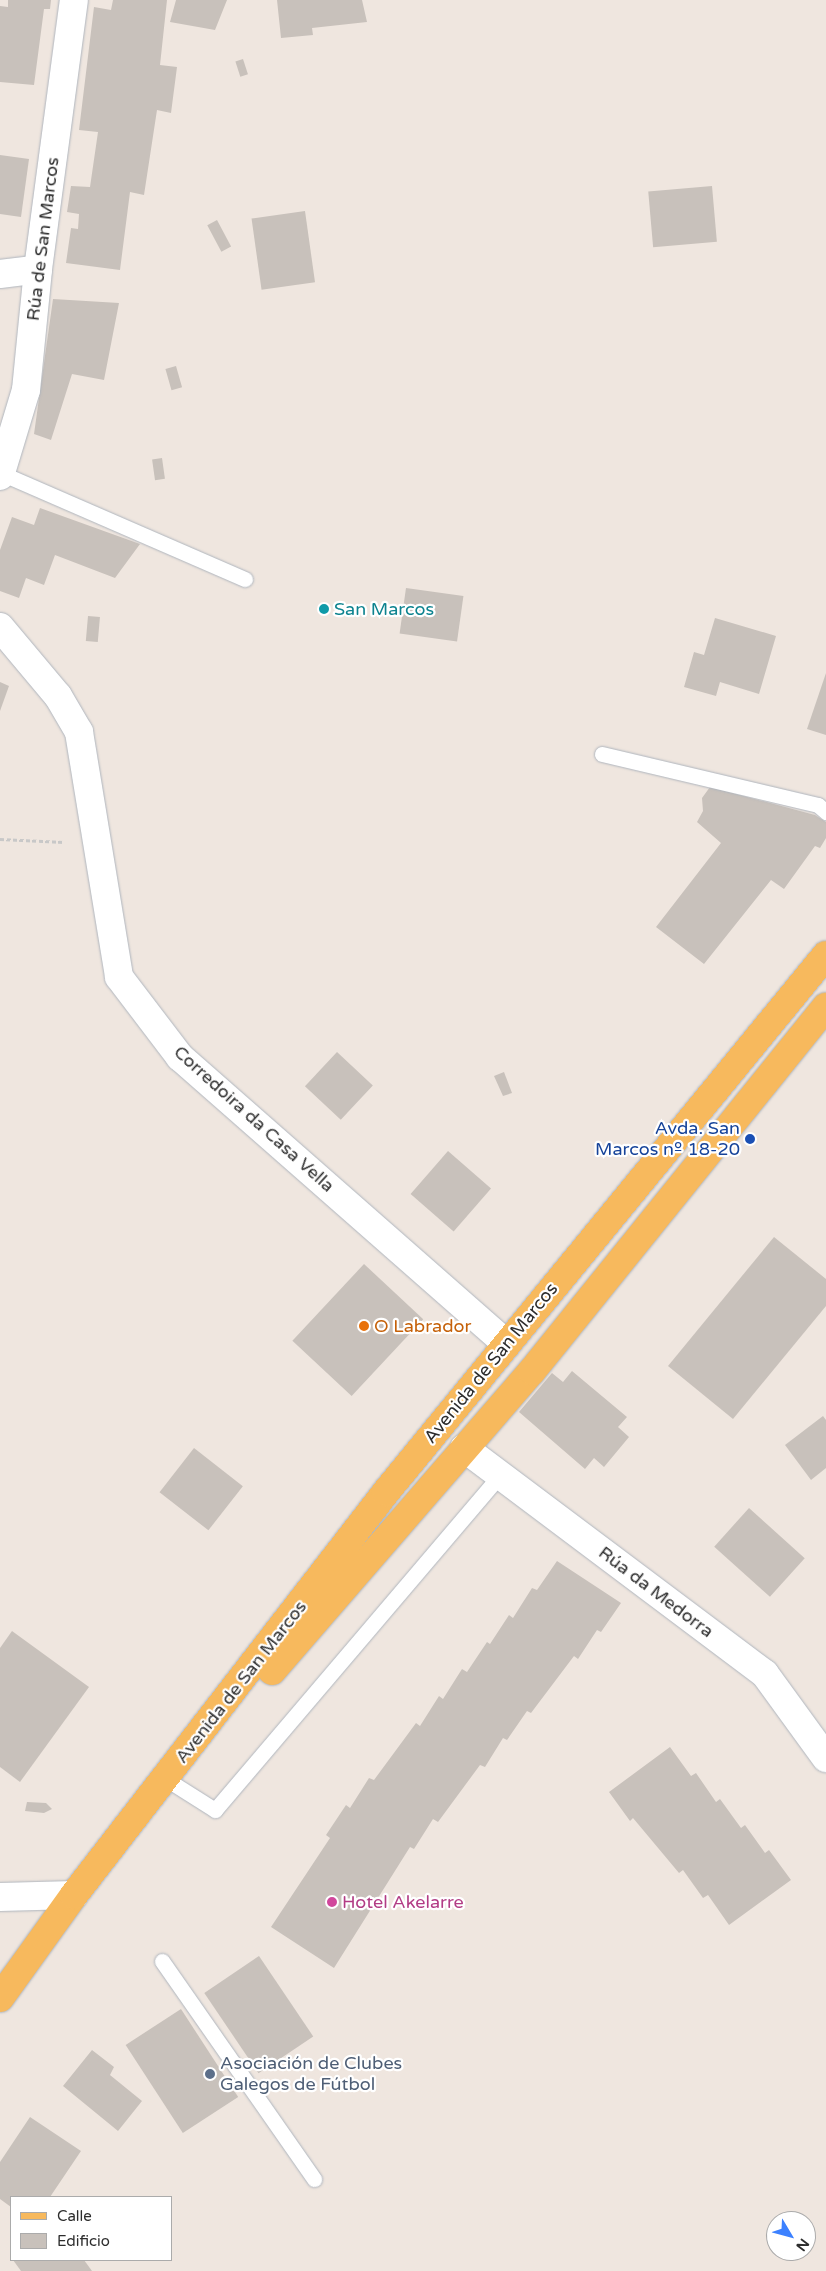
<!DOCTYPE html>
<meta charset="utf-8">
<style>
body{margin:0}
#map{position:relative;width:826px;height:2271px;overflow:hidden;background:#efe6df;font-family:"Varela Round",sans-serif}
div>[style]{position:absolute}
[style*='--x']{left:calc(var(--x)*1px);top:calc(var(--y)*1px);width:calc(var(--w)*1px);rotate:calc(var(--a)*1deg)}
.building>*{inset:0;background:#c8c1bb;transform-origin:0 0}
.path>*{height:3px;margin-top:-1.5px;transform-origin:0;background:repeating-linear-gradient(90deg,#c8c8c8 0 4px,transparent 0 6.5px)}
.roads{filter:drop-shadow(0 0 1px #afb5bd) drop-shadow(0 0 1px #afb5bd)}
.lane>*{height:15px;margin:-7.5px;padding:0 7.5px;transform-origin:7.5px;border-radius:7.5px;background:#fff}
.street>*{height:28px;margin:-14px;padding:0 14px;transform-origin:14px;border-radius:14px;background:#fff}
.primary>*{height:28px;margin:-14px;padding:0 14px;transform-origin:14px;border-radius:14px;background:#f7b95d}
.dots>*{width:14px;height:14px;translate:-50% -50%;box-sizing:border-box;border:2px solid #fff;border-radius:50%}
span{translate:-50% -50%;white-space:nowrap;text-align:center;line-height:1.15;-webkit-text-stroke:4.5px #fff;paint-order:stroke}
.street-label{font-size:18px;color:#2d2d2d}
.culture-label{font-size:18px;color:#0d838f}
.left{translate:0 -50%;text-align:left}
.transit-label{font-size:18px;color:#164399}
.right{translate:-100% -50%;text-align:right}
.food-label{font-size:18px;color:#c56008}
.hotel-label{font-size:18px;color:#b23c85}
.service-label{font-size:18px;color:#4e5e75}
.legend{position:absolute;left:10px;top:2196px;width:162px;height:65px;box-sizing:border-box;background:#fff;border:1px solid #ababab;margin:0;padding:6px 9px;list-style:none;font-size:15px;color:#2d2d2d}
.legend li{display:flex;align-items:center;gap:10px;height:25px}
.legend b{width:25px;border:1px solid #ababab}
.north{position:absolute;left:766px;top:2211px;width:50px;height:50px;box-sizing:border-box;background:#fff;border:1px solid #ababab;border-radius:50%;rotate:127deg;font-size:14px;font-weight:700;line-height:20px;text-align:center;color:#2d2d2d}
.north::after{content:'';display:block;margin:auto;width:18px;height:22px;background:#3c81ff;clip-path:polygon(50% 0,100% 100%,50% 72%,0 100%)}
</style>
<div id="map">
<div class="building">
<div style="clip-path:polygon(8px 0,51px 0,50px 9px,44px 9px,34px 85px,0 82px,0 6px,8px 7px)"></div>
<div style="clip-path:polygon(113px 0,167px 0,160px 65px,177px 67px,171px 113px,157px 110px,144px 195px,130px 192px,120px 270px,66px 263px,71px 228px,78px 229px,79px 214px,67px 212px,71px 186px,90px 187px,98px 132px,79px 130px,94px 7px,111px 10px)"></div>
<div style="clip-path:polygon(176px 0,227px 0,215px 30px,170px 22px)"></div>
<div style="clip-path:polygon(277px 0,362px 0,367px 22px,312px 28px,313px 35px,281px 38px)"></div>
<div style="left:243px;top:59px;width:16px;height:8px;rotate:72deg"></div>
<div style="clip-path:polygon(0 155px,29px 159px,21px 217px,0 214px)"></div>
<div style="left:712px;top:186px;width:56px;height:64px;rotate:85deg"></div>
<div style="left:305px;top:211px;width:72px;height:54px;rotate:82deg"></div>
<div style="left:217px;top:220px;width:30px;height:11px;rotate:62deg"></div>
<div style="clip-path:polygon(53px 299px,119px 303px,104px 380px,72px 374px,51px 440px,34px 434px)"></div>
<div style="left:176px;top:366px;width:22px;height:11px;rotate:74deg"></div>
<div style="left:162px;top:458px;width:21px;height:10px;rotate:82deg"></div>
<div style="clip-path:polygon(40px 508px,140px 544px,115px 578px,55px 555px,44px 585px,26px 578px,19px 598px,0 591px,0 550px,12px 517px,34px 525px)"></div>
<div style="left:406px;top:588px;width:58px;height:46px;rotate:8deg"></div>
<div style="left:88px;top:616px;width:12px;height:25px;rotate:5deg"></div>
<div style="clip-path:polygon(715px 618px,776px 636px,759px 694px,720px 682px,716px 696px,684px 687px,694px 652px,704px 655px)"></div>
<div style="clip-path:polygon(826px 673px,826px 735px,807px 729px)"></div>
<div style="clip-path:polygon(0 682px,9px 686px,0 711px)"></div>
<div style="clip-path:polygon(710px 787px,815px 815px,826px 822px,826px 838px,820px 848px,815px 846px,784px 889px,771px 880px,704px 964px,656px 927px,721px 843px,697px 822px,703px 811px,702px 798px)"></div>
<div style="left:337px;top:1052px;width:49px;height:47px;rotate:43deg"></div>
<div style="clip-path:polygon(504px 1072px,512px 1093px,503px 1096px,494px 1076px)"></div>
<div style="left:448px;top:1151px;width:57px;height:57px;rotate:41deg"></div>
<div style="clip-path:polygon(774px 1237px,826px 1279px,826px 1306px,733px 1419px,668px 1366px)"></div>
<div style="left:364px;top:1264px;width:81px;height:105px;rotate:43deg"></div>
<div style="clip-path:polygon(572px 1371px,627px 1417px,618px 1427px,629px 1437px,604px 1467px,594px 1458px,585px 1469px,519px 1412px,552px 1373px,563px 1382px)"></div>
<div style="clip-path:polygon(823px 1416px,826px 1420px,826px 1468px,811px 1480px,785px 1445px)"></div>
<div style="left:194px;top:1448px;width:62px;height:56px;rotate:38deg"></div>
<div style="left:749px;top:1508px;width:75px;height:52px;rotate:42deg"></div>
<div style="clip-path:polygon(557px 1561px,621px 1603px,601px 1632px,597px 1630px,578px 1659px,574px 1656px,531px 1713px,527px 1711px,507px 1740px,503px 1738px,485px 1767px,480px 1765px,438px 1822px,433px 1819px,414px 1849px,410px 1847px,334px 1968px,271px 1927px,330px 1838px,326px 1835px,346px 1805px,350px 1808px,369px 1778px,374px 1780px,416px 1723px,420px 1726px,439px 1696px,443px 1699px,462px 1669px,467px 1672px,487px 1642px,490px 1644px,509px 1615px,513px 1618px,532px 1588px,537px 1590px)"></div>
<div style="clip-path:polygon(12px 1631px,89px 1687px,20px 1782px,0 1767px,0 1648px)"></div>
<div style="clip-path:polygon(670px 1747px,691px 1776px,696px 1773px,716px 1802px,720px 1799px,741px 1828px,745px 1825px,765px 1853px,769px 1850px,791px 1880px,729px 1925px,708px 1895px,703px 1898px,683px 1870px,679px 1873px,633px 1818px,630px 1821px,609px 1792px)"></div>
<div style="clip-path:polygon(27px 1802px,46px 1803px,52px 1809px,44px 1813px,25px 1811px)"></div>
<div style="left:259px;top:1956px;width:97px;height:66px;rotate:56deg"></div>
<div style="left:181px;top:2009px;width:105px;height:66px;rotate:57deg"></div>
<div style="clip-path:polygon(92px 2050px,114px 2067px,110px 2075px,142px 2101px,118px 2131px,63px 2086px)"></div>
<div style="clip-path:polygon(30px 2117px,81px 2151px,50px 2197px,11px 2197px,11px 2207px,0 2199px,0 2162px)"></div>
<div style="clip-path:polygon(13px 2260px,84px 2260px,92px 2271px,21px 2271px)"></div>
</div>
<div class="path">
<div style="--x:0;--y:839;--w:64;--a:2.7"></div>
</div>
<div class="roads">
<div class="lane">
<div style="--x:1;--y:473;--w:266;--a:23.5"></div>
<div style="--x:602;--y:754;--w:222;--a:13.3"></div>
<div style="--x:818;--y:805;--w:11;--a:41"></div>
<div style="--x:166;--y:1779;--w:58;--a:32.3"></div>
<div style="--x:215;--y:1810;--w:440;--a:-49.6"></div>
<div style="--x:162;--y:1961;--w:266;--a:55.1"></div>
</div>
<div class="street">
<div style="--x:0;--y:274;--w:38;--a:-7"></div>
<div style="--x:0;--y:476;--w:90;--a:-73.2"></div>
<div style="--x:26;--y:390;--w:122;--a:-84.3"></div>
<div style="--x:38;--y:269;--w:271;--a:-82.4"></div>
<div style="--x:0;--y:627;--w:90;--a:50"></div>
<div style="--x:58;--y:696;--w:42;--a:59.7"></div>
<div style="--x:79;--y:732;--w:248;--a:80.7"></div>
<div style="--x:119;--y:977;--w:101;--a:52.7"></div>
<div style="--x:180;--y:1057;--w:433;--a:41.3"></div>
<div style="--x:464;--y:1448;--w:376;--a:36.9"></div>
<div style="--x:765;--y:1674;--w:104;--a:54"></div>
<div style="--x:0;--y:1897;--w:74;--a:-1.5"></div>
</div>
<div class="primary">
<div style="--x:272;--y:1671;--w:397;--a:-49.1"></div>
<div style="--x:532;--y:1371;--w:468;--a:-51.1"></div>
<div style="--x:0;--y:1998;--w:127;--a:-54.3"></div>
<div style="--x:74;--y:1895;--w:510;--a:-52.25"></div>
<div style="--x:386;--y:1492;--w:694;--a:-50.67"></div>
</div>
</div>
<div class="dots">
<div style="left:324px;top:609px;background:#0f9aa8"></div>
<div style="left:750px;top:1139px;background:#1a4fb4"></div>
<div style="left:364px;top:1326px;background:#e8710a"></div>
<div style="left:332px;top:1902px;background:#d1479c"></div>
<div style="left:210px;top:2074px;background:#5c6f8a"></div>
</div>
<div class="street-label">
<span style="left:43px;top:239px;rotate:-83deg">Rúa de San Marcos</span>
<span style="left:254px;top:1119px;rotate:42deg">Corredoira da Casa Vella</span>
<span style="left:491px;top:1363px;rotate:-51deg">Avenida de San Marcos</span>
<span style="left:656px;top:1592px;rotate:37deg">Rúa da Medorra</span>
<span style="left:241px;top:1682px;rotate:-52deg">Avenida de San Marcos</span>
</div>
<div class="culture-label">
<span class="left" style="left:334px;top:609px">San Marcos</span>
</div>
<div class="transit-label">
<span class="right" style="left:740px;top:1139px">Avda. San<br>Marcos nº 18-20</span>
</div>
<div class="food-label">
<span class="left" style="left:374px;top:1326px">O Labrador</span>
</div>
<div class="hotel-label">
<span class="left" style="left:342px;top:1902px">Hotel Akelarre</span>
</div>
<div class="service-label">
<span class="left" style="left:220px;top:2074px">Asociación de Clubes<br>Galegos de Fútbol</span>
</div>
<ul class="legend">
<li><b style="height:6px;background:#f7b95d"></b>Calle</li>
<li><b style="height:14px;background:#c8c1bb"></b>Edificio</li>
</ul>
<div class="north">N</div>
</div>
